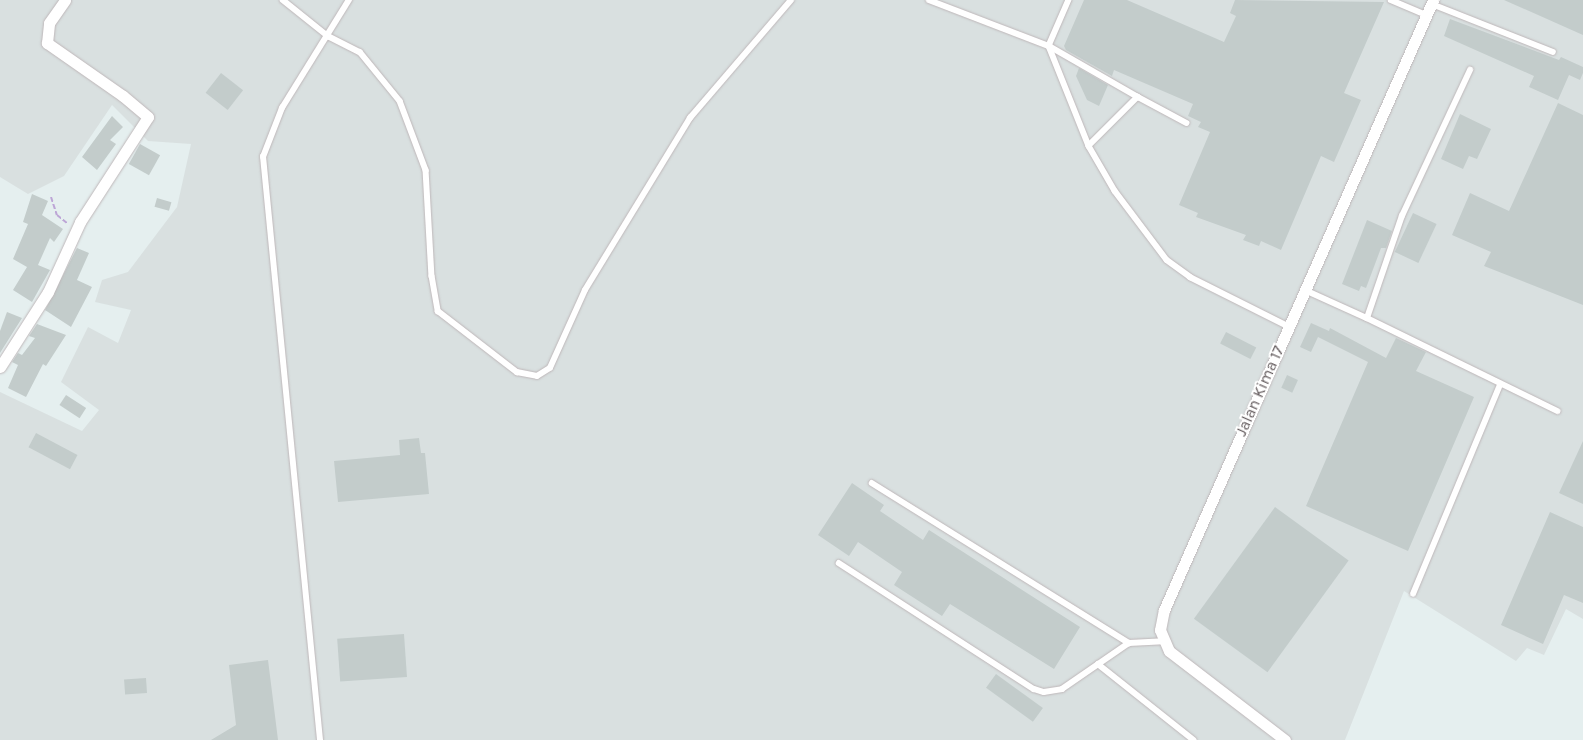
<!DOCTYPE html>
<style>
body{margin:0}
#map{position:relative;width:1583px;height:740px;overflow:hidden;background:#e5efef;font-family:Karla,sans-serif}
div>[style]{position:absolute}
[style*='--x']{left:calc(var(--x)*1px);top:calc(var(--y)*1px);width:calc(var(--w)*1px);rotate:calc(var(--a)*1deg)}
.industrial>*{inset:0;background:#d9e0e0}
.building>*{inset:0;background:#c3cccb;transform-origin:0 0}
.path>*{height:2px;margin-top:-1px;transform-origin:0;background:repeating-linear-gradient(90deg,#bda6d6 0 5px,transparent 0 7.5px)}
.roads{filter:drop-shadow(0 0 1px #beb7b9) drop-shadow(0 0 1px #beb7b9)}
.service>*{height:5.5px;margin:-2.75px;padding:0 2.75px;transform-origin:2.75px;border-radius:2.75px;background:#fff}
.minor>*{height:11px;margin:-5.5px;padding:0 5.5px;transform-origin:5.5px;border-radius:5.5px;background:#fff}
span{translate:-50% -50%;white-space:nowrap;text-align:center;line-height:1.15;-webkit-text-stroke:4px #fff;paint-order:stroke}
.street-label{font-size:16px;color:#655d5f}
</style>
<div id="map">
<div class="industrial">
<div style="clip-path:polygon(0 0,1583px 0,1583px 619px,1566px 609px,1544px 655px,1527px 648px,1516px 661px,1404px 591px,1345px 740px,0 740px,0 392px,82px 431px,99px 410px,61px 382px,88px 327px,118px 343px,131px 310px,95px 302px,102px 280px,128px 272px,177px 207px,191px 144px,148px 141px,112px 105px,64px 176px,28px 194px,0 177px)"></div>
</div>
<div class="building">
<div style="clip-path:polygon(1084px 0,1127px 0,1224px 42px,1236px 16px,1230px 13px,1235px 0,1384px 2px,1344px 93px,1361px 100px,1334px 162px,1321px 156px,1281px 250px,1261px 241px,1259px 246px,1243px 240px,1246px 235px,1196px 217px,1198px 213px,1179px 205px,1210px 132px,1198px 127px,1201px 122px,1188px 116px,1193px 104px,1114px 70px,1112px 76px,1066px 50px,1064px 46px)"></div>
<div style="clip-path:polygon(1504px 0,1583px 0,1583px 35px)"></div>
<div style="clip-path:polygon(1450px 19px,1559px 60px,1561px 57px,1583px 67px,1583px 73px,1580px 80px,1569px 75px,1558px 100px,1529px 87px,1534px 76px,1444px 36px)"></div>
<div style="clip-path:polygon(1079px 68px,1108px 85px,1099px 106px,1087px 100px,1076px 76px)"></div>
<div style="left:221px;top:73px;width:28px;height:25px;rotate:38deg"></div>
<div style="clip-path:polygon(1558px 103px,1583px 115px,1583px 305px,1484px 266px,1491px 252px,1452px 235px,1470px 193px,1509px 211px)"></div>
<div style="clip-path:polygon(1460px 114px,1491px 129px,1477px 159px,1469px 156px,1463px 169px,1441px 159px)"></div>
<div style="clip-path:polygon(112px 116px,123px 127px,110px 140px,116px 144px,97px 170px,82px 157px)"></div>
<div style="left:140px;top:144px;width:23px;height:23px;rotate:29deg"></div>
<div style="clip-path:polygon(32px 194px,48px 201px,42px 215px,63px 229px,54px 242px,50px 238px,38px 265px,50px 270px,32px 302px,13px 290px,27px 267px,13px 259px,28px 224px,23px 222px)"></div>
<div style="left:157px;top:198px;width:15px;height:9px;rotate:16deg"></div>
<div style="left:1413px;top:213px;width:26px;height:43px;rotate:25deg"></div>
<div style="clip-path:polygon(1367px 220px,1392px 231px,1386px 248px,1381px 248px,1366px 288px,1361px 286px,1359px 291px,1342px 284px)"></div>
<div style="clip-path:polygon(77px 248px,89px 253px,77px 280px,92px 287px,71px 327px,45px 310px)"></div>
<div style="clip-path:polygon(7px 312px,22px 318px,0 353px,0 331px)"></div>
<div style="clip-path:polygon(1311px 323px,1329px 331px,1330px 328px,1386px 358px,1396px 338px,1426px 352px,1416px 371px,1474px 397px,1408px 551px,1306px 506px,1368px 362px,1318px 337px,1311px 352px,1300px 347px)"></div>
<div style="clip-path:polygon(37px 324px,66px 335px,46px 366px,43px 364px,26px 397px,8px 388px,18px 365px,12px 362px,18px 353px,22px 355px,35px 338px,29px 336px)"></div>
<div style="left:1226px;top:332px;width:34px;height:13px;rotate:27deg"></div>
<div style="left:1287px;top:375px;width:12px;height:14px;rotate:24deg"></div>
<div style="left:66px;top:395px;width:24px;height:12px;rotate:33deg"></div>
<div style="left:36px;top:433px;width:47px;height:16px;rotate:28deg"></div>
<div style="clip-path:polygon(419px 438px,421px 453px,425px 453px,429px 494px,338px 502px,334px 461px,400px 455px,399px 440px)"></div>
<div style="clip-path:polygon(1583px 441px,1583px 504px,1559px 493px)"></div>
<div style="clip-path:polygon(852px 483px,884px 505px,880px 511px,923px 540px,929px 530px,1080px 627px,1054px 669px,950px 604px,942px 616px,894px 585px,902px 572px,858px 542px,849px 556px,818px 535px)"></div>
<div style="left:1275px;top:507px;width:91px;height:138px;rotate:36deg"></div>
<div style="clip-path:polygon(1550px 512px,1583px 527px,1583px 603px,1564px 595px,1543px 644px,1501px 625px)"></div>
<div style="left:404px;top:634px;width:43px;height:67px;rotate:86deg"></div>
<div style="clip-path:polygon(268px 660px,278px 740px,211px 740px,236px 725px,229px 665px)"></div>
<div style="left:996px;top:674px;width:58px;height:17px;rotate:36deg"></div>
<div style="left:146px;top:678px;width:15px;height:22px;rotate:86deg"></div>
</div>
<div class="path">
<div style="--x:51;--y:197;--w:19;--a:72"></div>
<div style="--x:57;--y:215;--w:14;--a:39"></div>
</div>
<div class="roads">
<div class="service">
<div style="--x:283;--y:0;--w:58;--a:38.7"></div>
<div style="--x:328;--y:36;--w:36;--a:27"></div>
<div style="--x:360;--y:52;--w:63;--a:50.8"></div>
<div style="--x:400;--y:101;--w:74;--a:69.4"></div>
<div style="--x:426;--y:170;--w:106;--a:86.8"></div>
<div style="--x:432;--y:276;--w:36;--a:80"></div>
<div style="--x:438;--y:311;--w:100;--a:37.7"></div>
<div style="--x:517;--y:372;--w:20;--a:11"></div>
<div style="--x:537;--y:376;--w:15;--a:-32"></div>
<div style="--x:550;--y:368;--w:85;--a:-65.8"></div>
<div style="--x:585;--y:290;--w:202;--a:-58.6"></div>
<div style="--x:690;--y:118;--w:155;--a:-49.4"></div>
<div style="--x:929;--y:0;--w:129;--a:21"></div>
<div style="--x:1049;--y:46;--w:103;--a:29.8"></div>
<div style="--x:1138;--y:97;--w:69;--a:135"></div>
<div style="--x:1069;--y:0;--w:50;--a:113.5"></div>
<div style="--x:1049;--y:46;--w:108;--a:68.2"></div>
<div style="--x:1089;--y:146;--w:52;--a:60"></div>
<div style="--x:1115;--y:191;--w:86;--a:53"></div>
<div style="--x:1167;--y:260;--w:29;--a:36"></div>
<div style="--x:1190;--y:277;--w:110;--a:26.6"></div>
<div style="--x:1391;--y:0;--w:38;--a:23"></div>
<div style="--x:1432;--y:4;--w:130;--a:21.6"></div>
<div style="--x:1138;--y:97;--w:55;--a:28"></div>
<div style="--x:1305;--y:290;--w:68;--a:24.3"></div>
<div style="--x:1367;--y:318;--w:108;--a:-71.1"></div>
<div style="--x:1402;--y:216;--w:161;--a:-65"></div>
<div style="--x:1367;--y:318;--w:212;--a:26"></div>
<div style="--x:872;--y:483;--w:303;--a:31.9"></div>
<div style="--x:1129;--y:643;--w:34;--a:-3"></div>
<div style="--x:839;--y:563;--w:232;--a:32.9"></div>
<div style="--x:1034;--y:689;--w:10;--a:17"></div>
<div style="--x:1044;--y:692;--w:18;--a:-9"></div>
<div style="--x:1062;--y:689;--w:81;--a:-34.5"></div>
<div style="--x:1413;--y:594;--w:226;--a:-67.4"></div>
<div style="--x:1098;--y:664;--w:122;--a:38.4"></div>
<div style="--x:320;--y:740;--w:586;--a:-95.58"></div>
<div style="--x:263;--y:157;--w:53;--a:-68.8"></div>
<div style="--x:282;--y:108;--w:127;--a:-58.2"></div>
</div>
<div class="minor">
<div style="--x:0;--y:367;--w:89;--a:-57.4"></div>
<div style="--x:48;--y:292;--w:77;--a:-65.4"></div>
<div style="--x:80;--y:222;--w:125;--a:-57.1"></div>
<div style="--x:148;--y:117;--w:33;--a:-140"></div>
<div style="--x:123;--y:96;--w:93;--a:-145.1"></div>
<div style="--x:47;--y:43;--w:20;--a:-84"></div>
<div style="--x:49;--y:23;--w:28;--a:-55"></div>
<div style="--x:1285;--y:740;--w:146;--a:-142.5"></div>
<div style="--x:1169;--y:651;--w:23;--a:-113"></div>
<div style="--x:1160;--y:630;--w:20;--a:-79"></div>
<div style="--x:1164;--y:610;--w:667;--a:-66.2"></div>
</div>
</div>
<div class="street-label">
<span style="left:1260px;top:391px;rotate:-66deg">Jalan Kima 17</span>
</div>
</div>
